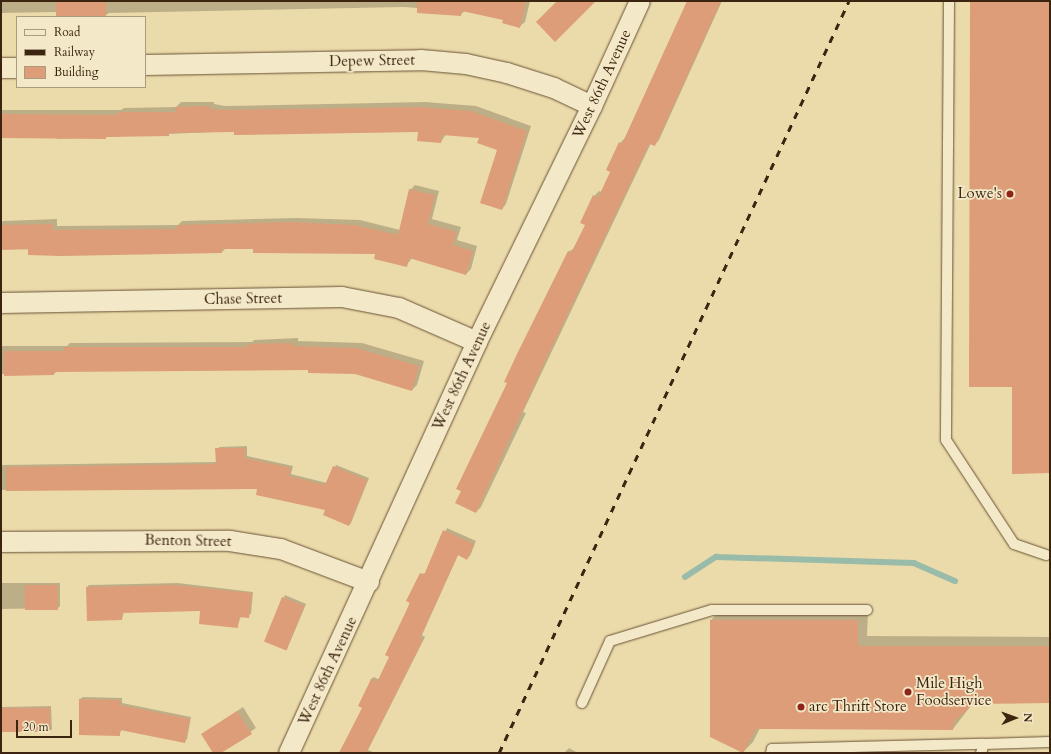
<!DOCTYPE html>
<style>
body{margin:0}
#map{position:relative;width:1051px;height:754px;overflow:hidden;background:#ecdbaa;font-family:Cardo,serif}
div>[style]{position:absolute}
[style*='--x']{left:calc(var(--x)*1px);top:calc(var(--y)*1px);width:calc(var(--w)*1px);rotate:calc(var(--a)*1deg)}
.shadow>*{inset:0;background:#0003;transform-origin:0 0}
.stream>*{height:5.5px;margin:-2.75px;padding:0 2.75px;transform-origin:2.75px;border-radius:2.75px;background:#9ba}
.building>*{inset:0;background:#dc9d78;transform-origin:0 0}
.roads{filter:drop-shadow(0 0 1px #685236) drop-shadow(0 0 1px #685236)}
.lane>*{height:10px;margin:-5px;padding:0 5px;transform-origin:5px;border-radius:5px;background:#f3e8c8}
.street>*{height:20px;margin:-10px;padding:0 10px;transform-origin:10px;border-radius:10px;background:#f3e8c8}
.rail>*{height:3px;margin-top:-1.5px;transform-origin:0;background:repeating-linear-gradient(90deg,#3c2510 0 7px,transparent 0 14px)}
.dots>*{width:11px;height:11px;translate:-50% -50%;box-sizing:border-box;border:2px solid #f3e8c8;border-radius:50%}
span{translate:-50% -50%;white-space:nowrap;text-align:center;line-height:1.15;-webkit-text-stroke:3.5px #f3e8c8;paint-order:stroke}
.street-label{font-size:15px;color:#3c2510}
.poi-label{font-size:15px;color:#3c2510}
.right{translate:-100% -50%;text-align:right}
.left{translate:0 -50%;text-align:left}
.frame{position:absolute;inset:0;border:2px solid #3c2510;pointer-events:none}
.legend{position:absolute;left:16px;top:16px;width:130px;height:72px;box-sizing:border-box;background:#f3e8c8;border:1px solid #aa9a7e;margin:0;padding:5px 7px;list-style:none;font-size:12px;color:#3c2510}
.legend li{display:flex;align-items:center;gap:8px;height:20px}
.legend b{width:20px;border:1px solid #aa9a7e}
.north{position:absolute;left:995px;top:698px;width:40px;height:40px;-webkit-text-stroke:3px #f3e8c8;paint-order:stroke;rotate:89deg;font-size:11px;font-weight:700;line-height:16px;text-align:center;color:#3c2510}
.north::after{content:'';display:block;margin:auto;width:14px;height:18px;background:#3c2510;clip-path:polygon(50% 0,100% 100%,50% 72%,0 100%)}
.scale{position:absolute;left:16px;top:720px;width:56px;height:18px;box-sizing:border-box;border:2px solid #3c2510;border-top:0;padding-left:5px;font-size:12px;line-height:14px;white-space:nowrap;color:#3c2510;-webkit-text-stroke:3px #f3e8c8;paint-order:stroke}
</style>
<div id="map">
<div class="shadow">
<div style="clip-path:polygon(1px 1px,530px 1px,525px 22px,520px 26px,504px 19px,465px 11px,461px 14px,444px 10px,404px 7px,109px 13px,105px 16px,57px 17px,57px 12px,1px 13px)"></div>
<div style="clip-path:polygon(688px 1px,722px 1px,659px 140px,654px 145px,651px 143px,523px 412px,526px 413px,481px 507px,476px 512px,568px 252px,575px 248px,586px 224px,594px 196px,599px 191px,602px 192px,612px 171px,620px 143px,625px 138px)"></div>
<div style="clip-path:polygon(181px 102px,214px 102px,214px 104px,225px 106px,425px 102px,476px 106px,531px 126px,506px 204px,502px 209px,499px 149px,480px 137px,446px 134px,441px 142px,419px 131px,235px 131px,57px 139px,57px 137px,1px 136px,1px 110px,121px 110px,124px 108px,176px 107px)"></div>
<div style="clip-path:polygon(415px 185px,439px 191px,432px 219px,461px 227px,457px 240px,477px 246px,471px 269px,466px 274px,412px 258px,406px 266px,376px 253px,254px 248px,226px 248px,222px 252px,1px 249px,1px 223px,3px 221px,57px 219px,57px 226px,178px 225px,182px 221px,297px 218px,360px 220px,400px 230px,410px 190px)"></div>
<div style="clip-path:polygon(298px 338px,298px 341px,362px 343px,424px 361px,417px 385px,412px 390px,355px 373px,309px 369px,57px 371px,54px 374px,1px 374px,1px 346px,67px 346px,70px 343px,252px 342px,254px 340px)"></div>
<div style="clip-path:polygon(247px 446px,247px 456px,293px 466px,291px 474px,327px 483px,336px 465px,369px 478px,351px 523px,349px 525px,326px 510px,258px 488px,1px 490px,1px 465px,217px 462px,219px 447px)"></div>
<div style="clip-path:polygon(447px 528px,476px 541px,470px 556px,467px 558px,458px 555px,422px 635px,425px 637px,368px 750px,375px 753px,339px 753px,363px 708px,371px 679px,374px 677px,380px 680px,390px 657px,420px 574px,426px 573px)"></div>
<div style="clip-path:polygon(1px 583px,60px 583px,60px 606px,58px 608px,1px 609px)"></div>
<div style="clip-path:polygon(178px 583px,253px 592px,251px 614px,241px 616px,237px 627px,201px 610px,124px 612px,122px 619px,87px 587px,89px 585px)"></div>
<div style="left:285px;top:595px;width:23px;height:50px;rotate:23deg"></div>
<div style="clip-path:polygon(721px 610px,868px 611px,867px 636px,1050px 637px,1050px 702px,973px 703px,953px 729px,760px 728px,753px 742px,743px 752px,711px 620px)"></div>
<div style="clip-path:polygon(83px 697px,122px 698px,122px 703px,191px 717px,187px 739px,185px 741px,122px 729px,119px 735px,80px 699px)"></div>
<div style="clip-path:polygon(51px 706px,52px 729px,50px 731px,1px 732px,1px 707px)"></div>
<div style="clip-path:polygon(243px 707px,256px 728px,219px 753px,214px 753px,203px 734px)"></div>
<div style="clip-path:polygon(569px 748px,578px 753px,564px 753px)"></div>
</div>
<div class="stream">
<div style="--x:685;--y:577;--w:37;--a:-33"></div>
<div style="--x:716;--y:557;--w:198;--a:1.7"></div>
<div style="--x:914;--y:563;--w:45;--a:23.7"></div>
</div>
<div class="building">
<div style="left:56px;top:1px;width:50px;height:16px"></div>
<div style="clip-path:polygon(417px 1px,526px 1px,520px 28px,502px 23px,503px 20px,462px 11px,461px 16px,417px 13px)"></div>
<div style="clip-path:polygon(557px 1px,596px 1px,555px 42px,536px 22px)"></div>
<div style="clip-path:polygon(687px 1px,721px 1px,655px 146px,649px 144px,547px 357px,476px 513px,455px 503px,461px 491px,456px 489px,507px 383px,504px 382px,517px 354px,568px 251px,571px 253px,585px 225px,580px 223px,593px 195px,598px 198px,610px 172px,606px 170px,619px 142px,622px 144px)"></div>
<div style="clip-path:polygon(970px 1px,1050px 1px,1050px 473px,1012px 474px,1012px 387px,969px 387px)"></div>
<div style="clip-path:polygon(210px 106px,210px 109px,220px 110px,420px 107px,471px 111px,527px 131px,502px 210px,480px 203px,497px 150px,477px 143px,479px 138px,442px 135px,441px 143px,417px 141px,418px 132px,234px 135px,234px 132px,169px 133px,169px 136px,106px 137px,106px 139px,1px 138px,1px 114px,118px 115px,118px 112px,176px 112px,175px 107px)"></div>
<div style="clip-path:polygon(409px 189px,435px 195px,428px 224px,457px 232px,453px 245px,473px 251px,466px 275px,409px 258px,407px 267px,374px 259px,375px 254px,253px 253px,253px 249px,222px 249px,222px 253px,61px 256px,28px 255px,28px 249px,1px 250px,1px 225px,53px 224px,53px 230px,177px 229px,177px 225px,291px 222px,355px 225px,398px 235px)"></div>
<div style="clip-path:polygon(293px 343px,293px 346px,356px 348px,419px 366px,412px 391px,355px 374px,308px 373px,308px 370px,54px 372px,54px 375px,4px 376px,4px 351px,64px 351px,64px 347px,248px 347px,248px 344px)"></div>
<div style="clip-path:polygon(215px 448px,245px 448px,245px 458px,291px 468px,289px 476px,325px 485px,333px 466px,367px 480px,349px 526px,323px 515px,325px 510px,256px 495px,257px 489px,6px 491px,6px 467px,216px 464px)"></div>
<div style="clip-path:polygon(443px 530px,474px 544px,467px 560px,458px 555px,420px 638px,423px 640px,366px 753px,339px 753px,362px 708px,358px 706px,371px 679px,377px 682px,389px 657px,385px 655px,410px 603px,406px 601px,420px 573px,424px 575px)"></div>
<div style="left:25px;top:585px;width:33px;height:25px"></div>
<div style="clip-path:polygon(175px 585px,252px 593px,249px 618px,239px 617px,238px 628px,199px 624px,200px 611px,122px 613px,122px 620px,87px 621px,86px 587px)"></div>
<div style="left:282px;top:597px;width:24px;height:48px;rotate:22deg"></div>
<div style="clip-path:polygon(710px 620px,858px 620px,858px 646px,1050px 646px,1050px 703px,973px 704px,954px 722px,953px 730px,756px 729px,743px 753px,710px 737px)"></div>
<div style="clip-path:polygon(79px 699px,120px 700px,120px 705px,190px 719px,185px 743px,120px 730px,120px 736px,79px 735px)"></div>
<div style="left:50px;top:708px;width:24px;height:49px;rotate:90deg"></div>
<div style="clip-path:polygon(237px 711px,252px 734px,221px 753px,213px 753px,201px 734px)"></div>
</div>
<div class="roads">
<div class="lane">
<div style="--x:949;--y:1;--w:439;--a:90.4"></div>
<div style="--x:946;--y:440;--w:124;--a:56.8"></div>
<div style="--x:1014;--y:544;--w:34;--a:19"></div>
<div style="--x:582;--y:703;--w:68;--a:-65.7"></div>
<div style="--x:610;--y:641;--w:107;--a:-16.9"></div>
<div style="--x:712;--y:610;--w:155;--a:0"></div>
<div style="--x:771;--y:753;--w:4;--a:-76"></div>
<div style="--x:772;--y:749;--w:212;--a:-1.4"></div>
<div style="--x:981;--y:753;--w:9;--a:-72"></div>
<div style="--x:984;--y:744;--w:66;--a:-1.7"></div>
</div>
<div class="street">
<div style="--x:145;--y:65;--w:276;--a:-1"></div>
<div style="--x:421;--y:60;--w:45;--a:5.1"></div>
<div style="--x:466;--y:64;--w:42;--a:12.4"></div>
<div style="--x:507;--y:73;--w:49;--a:17.7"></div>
<div style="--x:554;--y:88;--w:42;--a:25.3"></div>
<div style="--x:1;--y:68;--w:16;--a:0"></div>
<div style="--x:1;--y:303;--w:341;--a:-1"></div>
<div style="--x:342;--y:297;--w:58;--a:10.9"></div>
<div style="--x:399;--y:308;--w:85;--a:23.6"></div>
<div style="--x:1;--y:542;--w:229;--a:-0.3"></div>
<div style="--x:230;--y:541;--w:52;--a:8.9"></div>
<div style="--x:281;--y:549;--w:94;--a:20.6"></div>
<div style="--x:289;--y:753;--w:452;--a:-65.4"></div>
<div style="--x:477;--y:342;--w:263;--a:-64"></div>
<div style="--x:592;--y:106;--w:115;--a:-65.4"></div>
</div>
</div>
<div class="rail">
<div style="--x:499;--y:753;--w:829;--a:-65.04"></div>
</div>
<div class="dots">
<div style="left:1010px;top:194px;background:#8f2418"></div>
<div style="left:908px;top:692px;background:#8f2418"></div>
<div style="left:801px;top:707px;background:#8f2418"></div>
</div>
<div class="street-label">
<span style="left:372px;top:61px;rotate:-1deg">Depew Street</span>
<span style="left:602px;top:84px;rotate:-65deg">West 86th Avenue</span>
<span style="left:243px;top:299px;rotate:-1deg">Chase Street</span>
<span style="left:462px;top:376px;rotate:-65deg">West 86th Avenue</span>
<span style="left:188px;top:541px;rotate:1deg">Benton Street</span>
<span style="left:328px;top:671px;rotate:-65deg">West 86th Avenue</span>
</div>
<div class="poi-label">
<span class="right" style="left:1002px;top:194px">Lowe's</span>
<span class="left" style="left:916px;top:692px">Mile High<br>Foodservice</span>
<span class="left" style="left:809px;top:707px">arc Thrift Store</span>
</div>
<div class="frame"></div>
<ul class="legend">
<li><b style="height:5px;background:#f3e8c8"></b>Road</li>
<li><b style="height:5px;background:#3c2510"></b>Railway</li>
<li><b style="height:11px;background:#dc9d78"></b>Building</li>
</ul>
<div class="north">N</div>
<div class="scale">20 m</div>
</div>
